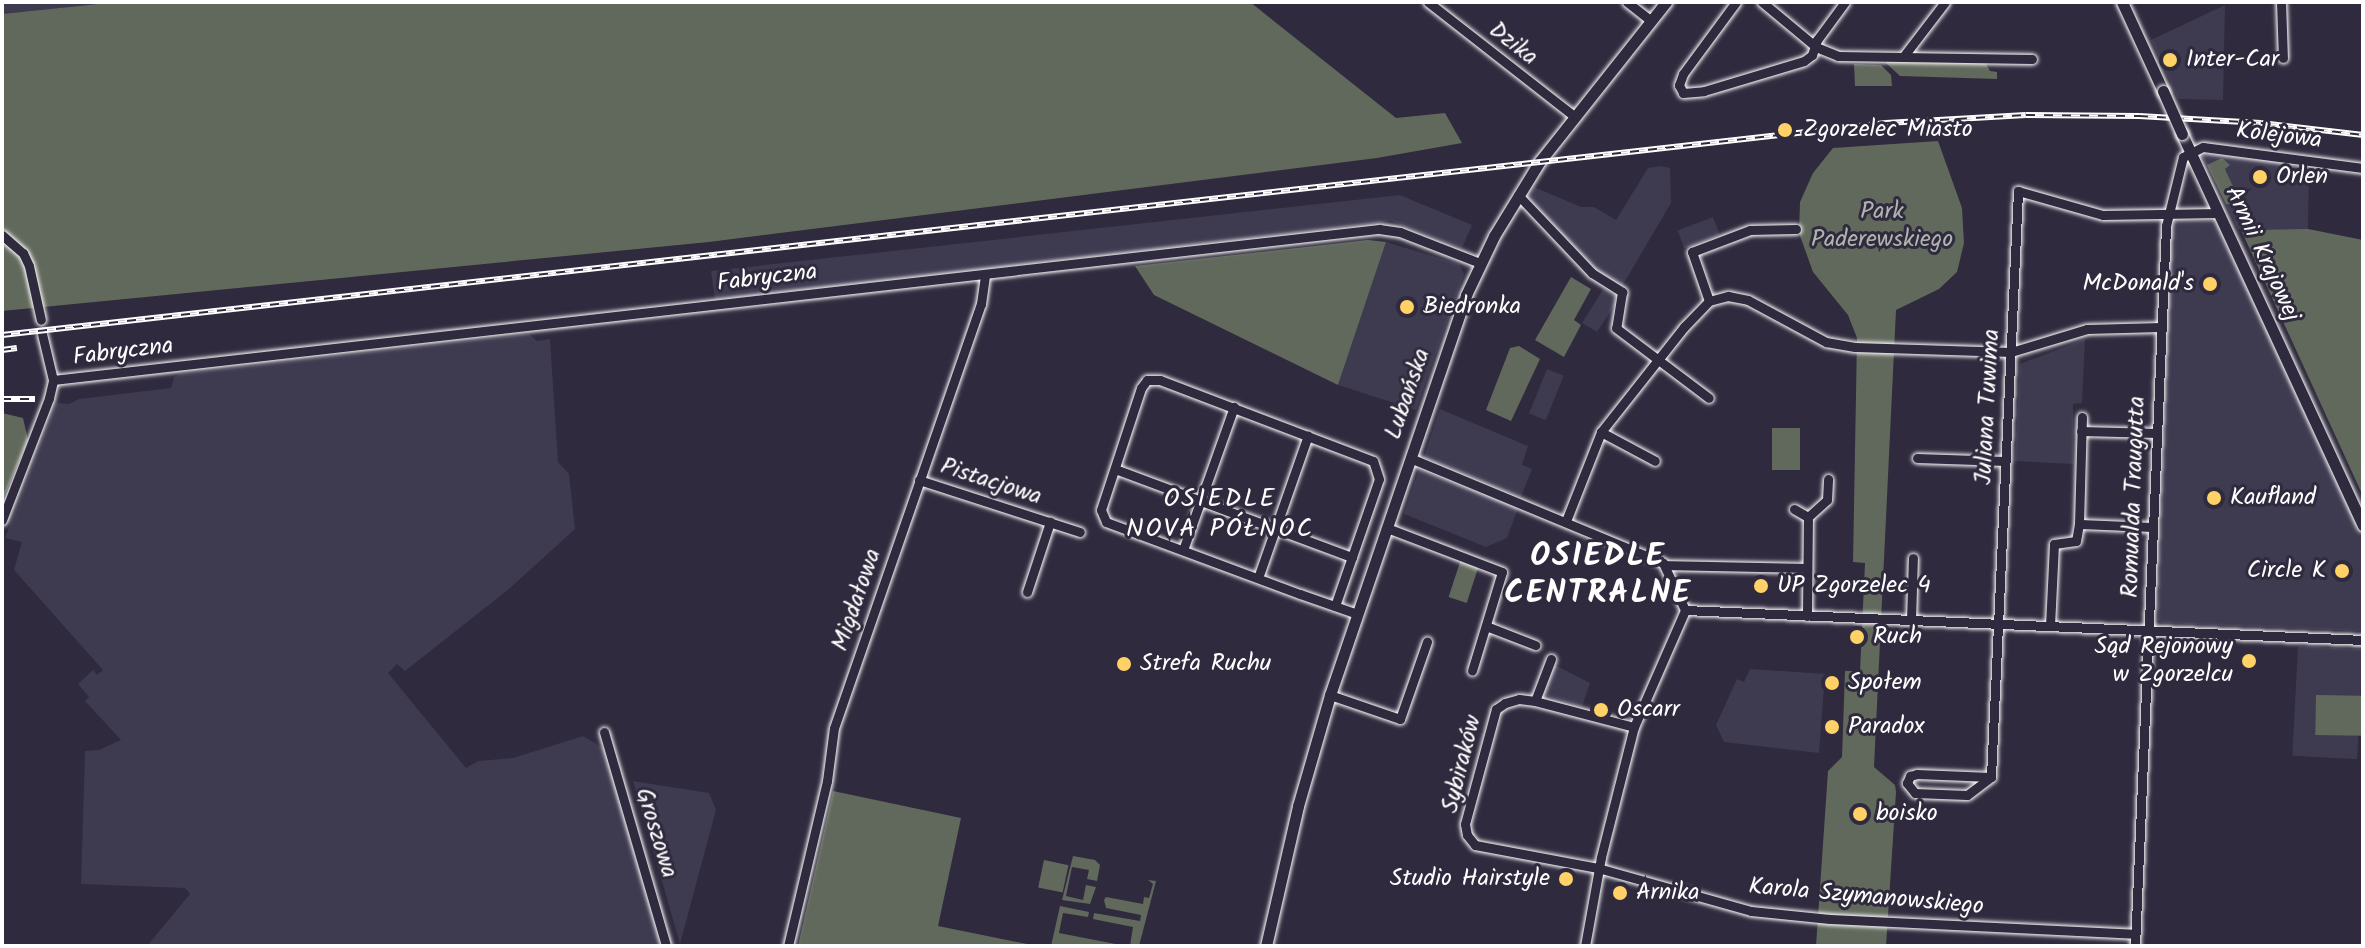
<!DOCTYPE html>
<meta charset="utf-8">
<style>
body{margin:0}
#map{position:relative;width:2365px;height:948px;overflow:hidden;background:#2f2a3d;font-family:Kalam,sans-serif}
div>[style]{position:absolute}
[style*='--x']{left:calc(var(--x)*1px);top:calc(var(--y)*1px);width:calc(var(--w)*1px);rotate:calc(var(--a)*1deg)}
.built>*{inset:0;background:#3e3a50;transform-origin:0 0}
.green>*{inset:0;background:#61695c;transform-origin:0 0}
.roads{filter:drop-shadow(0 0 2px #fff) drop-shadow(0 0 2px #fff)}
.minor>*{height:9px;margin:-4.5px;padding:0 4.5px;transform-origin:4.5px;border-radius:4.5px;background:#2f2a3d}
.major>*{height:11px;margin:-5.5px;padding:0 5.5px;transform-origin:5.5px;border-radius:5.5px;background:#2f2a3d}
.rail>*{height:6px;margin-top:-3px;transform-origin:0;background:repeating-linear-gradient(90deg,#2f2a3d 0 9px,#fff 0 18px);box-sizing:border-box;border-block:2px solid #fff}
.bridges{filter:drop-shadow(0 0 2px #fff) drop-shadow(0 0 2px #fff)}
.major-bridge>*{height:11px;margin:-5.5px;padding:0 5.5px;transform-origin:5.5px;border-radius:5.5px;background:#2f2a3d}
.dots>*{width:22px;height:22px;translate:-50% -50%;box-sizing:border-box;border:4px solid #2f2a3d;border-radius:50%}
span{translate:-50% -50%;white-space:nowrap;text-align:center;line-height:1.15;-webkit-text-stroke:6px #2f2a3d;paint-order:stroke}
.street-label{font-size:24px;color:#fff}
.poi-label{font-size:24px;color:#fff}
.left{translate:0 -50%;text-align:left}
.right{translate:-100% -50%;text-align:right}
.park-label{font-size:24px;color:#b0b4ae}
.neighbourhood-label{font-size:26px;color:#fff;letter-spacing:2px}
.district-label{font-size:32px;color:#fff;font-weight:700;letter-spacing:2px}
.frame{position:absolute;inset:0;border:4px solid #fff;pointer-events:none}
</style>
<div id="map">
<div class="built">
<div style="clip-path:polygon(2px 2px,117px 2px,2px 14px)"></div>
<div style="clip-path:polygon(2225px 5px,2223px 100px,2178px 99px,2151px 40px)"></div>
<div style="clip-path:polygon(2218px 152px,2309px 168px,2308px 229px,2238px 229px,2202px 156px)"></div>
<div style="clip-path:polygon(1661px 166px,1670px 168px,1671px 203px,1621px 288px,1593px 270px,1527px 199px,1534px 187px,1581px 207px,1594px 207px,1616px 220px,1648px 168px)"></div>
<div style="clip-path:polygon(1400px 195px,1472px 225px,1462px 248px,1391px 221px,715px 300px,711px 271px)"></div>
<div style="left:1713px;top:217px;width:19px;height:38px;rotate:69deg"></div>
<div style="clip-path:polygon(2177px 220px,2214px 221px,2220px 226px,2363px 538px,2363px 631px,2162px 623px,2158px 620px,2170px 228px)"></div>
<div style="clip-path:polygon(1386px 242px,1459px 264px,1464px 274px,1416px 410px,1338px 385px)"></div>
<div style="clip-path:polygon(1604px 288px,1616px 297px,1615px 305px,1597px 332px,1582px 323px)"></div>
<div style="clip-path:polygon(529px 334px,537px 341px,550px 339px,558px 462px,569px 474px,575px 529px,509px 589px,405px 671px,397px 664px,388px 673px,466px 768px,478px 761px,513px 758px,583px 736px,605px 749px,658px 927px,659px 946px,147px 946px,190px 894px,185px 888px,81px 884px,85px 751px,99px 750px,121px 740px,85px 701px,89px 697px,78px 684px,93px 670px,97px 675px,103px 670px,14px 570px,22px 542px,5px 538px,56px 403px,69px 404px,79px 399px,171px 388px,174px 377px,180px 374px)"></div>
<div style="clip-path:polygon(2085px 339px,2082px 403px,2073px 404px,2073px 464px,2015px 461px,2020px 364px)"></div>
<div style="left:1547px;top:369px;width:18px;height:48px;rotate:22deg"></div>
<div style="clip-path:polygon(1440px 409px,1528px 446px,1522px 465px,1532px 469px,1521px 497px,1424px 457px)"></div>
<div style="clip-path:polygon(1419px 470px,1518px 508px,1507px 538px,1486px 547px,1404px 514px)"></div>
<div style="left:2298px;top:646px;width:65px;height:110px;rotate:3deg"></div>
<div style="clip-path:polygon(1553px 664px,1590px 683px,1582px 707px,1542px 694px)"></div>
<div style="clip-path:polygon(1750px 669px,1825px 674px,1819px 753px,1724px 742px,1716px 725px,1737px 679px,1744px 682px)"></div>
<div style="clip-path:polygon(633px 781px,709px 793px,716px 810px,680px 944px)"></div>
</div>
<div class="green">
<div style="clip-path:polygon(117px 2px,1250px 2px,1396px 118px,1445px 113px,1462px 143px,1377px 158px,709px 242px,2px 311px,2px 14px)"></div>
<div style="clip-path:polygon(1885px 62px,1985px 62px,1990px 71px,1997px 72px,1997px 79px,1900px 76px)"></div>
<div style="clip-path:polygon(1854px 64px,1881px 65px,1891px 75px,1892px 86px,1855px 86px)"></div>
<div style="clip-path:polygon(1938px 141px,1962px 208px,1964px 243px,1957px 272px,1939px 289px,1896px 310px,1874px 767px,1895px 785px,1896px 792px,1886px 946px,1816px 946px,1828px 771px,1842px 757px,1845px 671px,1860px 671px,1865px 563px,1853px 562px,1857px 338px,1848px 315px,1813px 272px,1799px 233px,1800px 202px,1813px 173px,1833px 148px)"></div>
<div style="clip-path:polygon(2222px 158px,2230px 165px,2225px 169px,2236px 193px,2243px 190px,2237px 205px,2226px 204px,2207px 165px)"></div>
<div style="clip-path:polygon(2308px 229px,2363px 240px,2363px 496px,2241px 230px)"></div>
<div style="clip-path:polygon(1368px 240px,1386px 242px,1338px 385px,1154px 295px,1135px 266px)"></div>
<div style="clip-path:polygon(1571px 277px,1591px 289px,1574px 320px,1581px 325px,1564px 357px,1535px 340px)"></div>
<div style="clip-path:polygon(1519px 346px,1540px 359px,1511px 421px,1486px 410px,1510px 348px)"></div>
<div style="clip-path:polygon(2px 413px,23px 418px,28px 440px,2px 501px)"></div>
<div style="left:1772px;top:428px;width:28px;height:42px"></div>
<div style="left:1461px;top:559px;width:19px;height:40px;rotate:18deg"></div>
<div style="left:2316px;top:695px;width:47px;height:40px;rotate:1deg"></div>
<div style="clip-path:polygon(833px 791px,961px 818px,938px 926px,1037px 946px,798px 946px)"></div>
<div style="clip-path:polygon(1073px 856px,1095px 860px,1100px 865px,1097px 881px,1087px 879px,1089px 870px,1072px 867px,1066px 896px,1083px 900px,1086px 885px,1096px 887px,1090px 904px,1062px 900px)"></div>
<div style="left:1044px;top:860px;width:25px;height:28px;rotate:12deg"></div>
<div style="clip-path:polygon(1148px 880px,1156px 881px,1139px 946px,1130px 946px,1133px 927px,1093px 919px,1094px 913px,1140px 921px,1141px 915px,1106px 908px,1104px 900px,1106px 897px,1143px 904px,1144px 897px,1149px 898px,1153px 884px)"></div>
<div style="clip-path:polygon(1060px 906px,1089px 912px,1088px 917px,1063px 913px,1059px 933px,1126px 946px,1051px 946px)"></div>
</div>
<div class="roads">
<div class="minor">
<div style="--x:1428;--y:2;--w:187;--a:38"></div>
<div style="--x:1627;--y:2;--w:31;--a:38"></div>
<div style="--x:1736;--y:2;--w:89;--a:126.4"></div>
<div style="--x:1683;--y:74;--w:12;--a:110"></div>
<div style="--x:1679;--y:85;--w:9;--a:63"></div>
<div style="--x:1683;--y:93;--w:21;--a:-5"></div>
<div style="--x:1704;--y:91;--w:104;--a:-16.7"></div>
<div style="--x:1804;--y:61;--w:10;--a:-37"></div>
<div style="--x:1812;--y:55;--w:16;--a:-72"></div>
<div style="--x:1817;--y:40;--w:47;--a:-53.6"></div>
<div style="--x:1762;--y:2;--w:70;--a:39.8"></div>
<div style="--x:1816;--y:47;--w:24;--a:22"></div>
<div style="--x:1838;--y:56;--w:194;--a:0.9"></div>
<div style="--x:2281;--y:2;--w:56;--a:88"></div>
<div style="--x:1903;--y:57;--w:69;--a:-52.6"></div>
<div style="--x:1518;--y:195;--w:108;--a:46.5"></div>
<div style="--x:1592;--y:273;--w:36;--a:32"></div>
<div style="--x:1622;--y:292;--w:36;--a:99"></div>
<div style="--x:1616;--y:328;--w:116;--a:37"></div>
<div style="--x:2;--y:235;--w:28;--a:41"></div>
<div style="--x:23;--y:253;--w:14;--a:65"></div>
<div style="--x:29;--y:266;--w:55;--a:77.5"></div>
<div style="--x:1709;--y:301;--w:52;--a:-109.1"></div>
<div style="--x:1692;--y:252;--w:62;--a:-20.8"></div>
<div style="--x:1750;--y:230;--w:46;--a:-1.2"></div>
<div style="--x:53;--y:380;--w:1335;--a:-6.5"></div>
<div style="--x:1379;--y:229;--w:21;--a:8"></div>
<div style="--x:1400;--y:232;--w:86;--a:21.2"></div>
<div style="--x:2081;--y:431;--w:76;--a:1.5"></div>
<div style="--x:1601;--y:432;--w:61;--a:28.2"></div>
<div style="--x:1410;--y:458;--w:274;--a:22.5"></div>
<div style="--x:1663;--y:563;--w:52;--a:64.9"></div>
<div style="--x:1685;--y:610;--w:679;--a:2.53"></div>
<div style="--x:1917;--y:458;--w:88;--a:2"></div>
<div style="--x:1115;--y:469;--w:253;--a:20.4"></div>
<div style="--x:919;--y:480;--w:169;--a:17.9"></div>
<div style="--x:1794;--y:509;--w:16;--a:30"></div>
<div style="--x:1808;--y:517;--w:99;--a:90.6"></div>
<div style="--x:1808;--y:517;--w:25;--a:-42"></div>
<div style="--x:1827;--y:500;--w:21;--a:-87"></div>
<div style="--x:2;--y:520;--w:131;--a:-68.9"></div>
<div style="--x:49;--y:398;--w:18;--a:-77"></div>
<div style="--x:53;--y:380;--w:47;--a:-103.4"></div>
<div style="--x:1566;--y:521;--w:96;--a:-68.5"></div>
<div style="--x:1601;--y:432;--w:134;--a:-51.7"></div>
<div style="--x:1684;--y:327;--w:36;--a:-46"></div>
<div style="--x:1709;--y:301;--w:20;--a:-15"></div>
<div style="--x:1728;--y:296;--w:20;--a:11"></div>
<div style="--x:1748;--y:300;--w:89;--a:28.3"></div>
<div style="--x:1826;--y:342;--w:29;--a:10"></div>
<div style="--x:1855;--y:347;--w:156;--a:1.8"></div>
<div style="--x:2011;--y:352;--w:79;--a:-16.8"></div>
<div style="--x:2087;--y:329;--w:74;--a:-1.5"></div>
<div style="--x:2079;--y:524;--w:107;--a:-88.4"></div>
<div style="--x:1387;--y:528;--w:123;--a:20.9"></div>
<div style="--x:1502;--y:572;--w:103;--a:106.9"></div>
<div style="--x:1183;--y:550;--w:152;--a:-70.4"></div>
<div style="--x:1665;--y:565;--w:140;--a:1.2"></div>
<div style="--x:1258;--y:578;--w:151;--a:-70.7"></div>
<div style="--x:1027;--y:592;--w:74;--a:-71.8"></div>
<div style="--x:1335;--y:606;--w:134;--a:-70.9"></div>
<div style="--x:1379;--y:479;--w:19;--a:-108"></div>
<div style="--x:1373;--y:461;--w:228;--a:-159.2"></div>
<div style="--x:1160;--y:380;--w:13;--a:180"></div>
<div style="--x:1147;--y:380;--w:10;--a:127"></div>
<div style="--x:1141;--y:388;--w:128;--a:108.2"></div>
<div style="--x:1101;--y:510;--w:13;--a:67"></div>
<div style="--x:1106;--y:522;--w:207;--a:20.4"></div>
<div style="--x:1300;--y:594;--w:60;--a:19.3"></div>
<div style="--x:1911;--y:620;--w:62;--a:-88.2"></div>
<div style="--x:1486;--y:626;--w:53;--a:21.2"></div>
<div style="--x:2050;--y:626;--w:82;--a:-87.2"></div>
<div style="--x:2054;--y:544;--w:22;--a:-8"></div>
<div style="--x:2076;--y:541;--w:17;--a:-80"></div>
<div style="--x:2079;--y:524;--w:74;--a:2.3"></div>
<div style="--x:1330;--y:695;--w:74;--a:18.9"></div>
<div style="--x:1400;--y:719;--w:82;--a:-70.7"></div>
<div style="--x:1535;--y:701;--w:45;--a:-69.1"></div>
<div style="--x:1634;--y:727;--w:102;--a:-165.3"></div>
<div style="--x:1535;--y:701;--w:16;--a:-173"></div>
<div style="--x:1519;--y:699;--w:15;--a:164"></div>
<div style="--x:1505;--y:703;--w:11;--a:146"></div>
<div style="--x:1496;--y:709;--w:119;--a:105.1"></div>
<div style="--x:1465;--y:824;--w:11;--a:80"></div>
<div style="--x:1467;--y:835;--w:13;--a:51"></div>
<div style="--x:1475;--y:845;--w:125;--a:10.6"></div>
<div style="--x:1598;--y:868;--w:159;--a:15.7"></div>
<div style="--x:1751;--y:911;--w:79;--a:5.8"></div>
<div style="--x:1830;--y:919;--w:305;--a:2.8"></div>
<div style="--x:604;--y:732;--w:223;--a:73.8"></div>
<div style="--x:1991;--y:777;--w:30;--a:143"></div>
<div style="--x:1967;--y:795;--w:52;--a:-177.8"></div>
<div style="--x:1915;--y:793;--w:13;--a:-129"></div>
<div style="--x:1907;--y:783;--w:8;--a:-67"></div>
<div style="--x:1910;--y:776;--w:7;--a:-16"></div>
<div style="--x:1917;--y:774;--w:74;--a:2.3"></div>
<div style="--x:1991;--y:777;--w:587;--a:-87.36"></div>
<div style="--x:2018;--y:191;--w:88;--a:15.8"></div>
<div style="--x:2103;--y:215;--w:116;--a:-1"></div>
<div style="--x:788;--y:946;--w:170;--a:-76.7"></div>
<div style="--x:827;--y:781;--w:53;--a:-82.5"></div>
<div style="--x:834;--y:728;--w:449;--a:-70.9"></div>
<div style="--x:981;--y:304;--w:30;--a:-82"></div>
<div style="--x:1585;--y:946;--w:90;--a:-79.8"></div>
<div style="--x:1601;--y:857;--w:134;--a:-75.8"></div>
<div style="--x:1634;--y:727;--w:128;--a:-66.4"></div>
<div style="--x:2135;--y:946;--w:721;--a:-87.53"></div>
<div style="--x:2166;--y:226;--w:71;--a:-76.2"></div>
<div style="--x:2183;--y:157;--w:22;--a:-27"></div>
<div style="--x:2203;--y:147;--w:161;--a:7.5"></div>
</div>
<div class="major">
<div style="--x:2122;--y:2;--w:98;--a:65.3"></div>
<div style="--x:2182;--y:134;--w:431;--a:65.2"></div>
<div style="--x:1266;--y:946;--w:144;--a:-77.1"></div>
<div style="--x:1298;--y:806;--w:116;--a:-73.9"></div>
<div style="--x:1330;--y:695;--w:422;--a:-71.2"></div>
<div style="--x:1466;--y:295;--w:65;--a:-64.6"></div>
<div style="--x:1494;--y:236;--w:88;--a:-58.5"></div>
<div style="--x:1540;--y:161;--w:203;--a:-51.6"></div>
</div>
</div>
<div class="rail">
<div style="--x:2;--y:335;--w:1896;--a:-6.42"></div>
<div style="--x:1886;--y:123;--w:140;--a:-3.3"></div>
<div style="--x:2026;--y:115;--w:113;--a:0.5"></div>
<div style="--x:2139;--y:116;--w:122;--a:3.3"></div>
<div style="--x:2261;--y:123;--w:103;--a:6.7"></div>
<div style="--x:2;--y:350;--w:15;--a:-8"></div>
<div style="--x:2;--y:399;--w:33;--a:0"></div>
</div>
<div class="bridges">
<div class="major-bridge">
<div style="--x:2163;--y:91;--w:47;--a:66.2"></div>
</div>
</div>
<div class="dots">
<div style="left:2170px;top:60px;background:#ffd166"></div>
<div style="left:1785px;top:130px;background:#ffd166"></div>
<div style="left:2260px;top:177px;background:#ffd166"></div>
<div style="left:2210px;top:284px;background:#ffd166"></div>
<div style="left:1407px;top:307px;background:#ffd166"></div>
<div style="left:2214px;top:498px;background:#ffd166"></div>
<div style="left:2342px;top:571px;background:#ffd166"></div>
<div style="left:1761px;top:586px;background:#ffd166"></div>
<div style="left:1857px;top:637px;background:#ffd166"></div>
<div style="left:2249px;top:661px;background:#ffd166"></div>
<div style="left:1124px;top:664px;background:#ffd166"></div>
<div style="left:1832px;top:683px;background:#ffd166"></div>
<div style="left:1601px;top:710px;background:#ffd166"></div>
<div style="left:1832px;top:727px;background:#ffd166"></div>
<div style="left:1860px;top:814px;background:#ffd166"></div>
<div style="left:1566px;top:879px;background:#ffd166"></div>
<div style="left:1620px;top:893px;background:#ffd166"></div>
</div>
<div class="street-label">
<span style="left:1513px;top:44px;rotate:38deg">Dzika</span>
<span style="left:2279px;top:136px;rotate:7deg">Kolejowa</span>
<span style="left:2262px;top:254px;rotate:65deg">Armii Krajowej</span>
<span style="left:767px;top:278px;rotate:-7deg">Fabryczna</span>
<span style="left:123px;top:352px;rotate:-7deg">Fabryczna</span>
<span style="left:1408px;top:394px;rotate:-71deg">Lubańska</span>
<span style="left:1988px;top:407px;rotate:-87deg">Juliana Tuwima</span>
<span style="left:991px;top:482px;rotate:18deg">Pistacjowa</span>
<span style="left:2134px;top:497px;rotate:-88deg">Romualda Traugutta</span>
<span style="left:857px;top:600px;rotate:-71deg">Migdałowa</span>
<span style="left:1462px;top:764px;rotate:-76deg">Sybiraków</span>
<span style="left:656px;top:833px;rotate:73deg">Groszowa</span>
<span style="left:1866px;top:897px;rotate:5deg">Karola Szymanowskiego</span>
</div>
<div class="poi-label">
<span class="left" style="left:2186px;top:60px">Inter-Car</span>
<span class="left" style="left:1803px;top:130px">Zgorzelec Miasto</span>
<span class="left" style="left:2276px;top:177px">Orlen</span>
<span class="right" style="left:2194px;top:284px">McDonald's</span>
<span class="left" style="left:1423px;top:307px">Biedronka</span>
<span class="left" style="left:2230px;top:498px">Kaufland</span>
<span class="right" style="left:2326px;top:571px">Circle K</span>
<span class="left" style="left:1777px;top:586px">UP Zgorzelec 4</span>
<span class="left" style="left:1873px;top:637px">Ruch</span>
<span class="right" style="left:2233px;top:661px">Sąd Rejonowy<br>w Zgorzelcu</span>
<span class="left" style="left:1140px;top:664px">Strefa Ruchu</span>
<span class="left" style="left:1848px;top:683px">Społem</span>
<span class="left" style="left:1617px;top:710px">Oscarr</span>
<span class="left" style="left:1848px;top:727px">Paradox</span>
<span class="left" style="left:1876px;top:814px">boisko</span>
<span class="right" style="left:1550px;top:879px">Studio Hairstyle</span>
<span class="left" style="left:1636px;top:893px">Arnika</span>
</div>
<div class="park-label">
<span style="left:1882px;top:226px">Park<br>Paderewskiego</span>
</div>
<div class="neighbourhood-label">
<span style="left:1220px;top:515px">OSIEDLE<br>NOVA PÓŁNOC</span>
</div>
<div class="district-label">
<span style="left:1598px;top:576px">OSIEDLE<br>CENTRALNE</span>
</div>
<div class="frame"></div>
</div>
